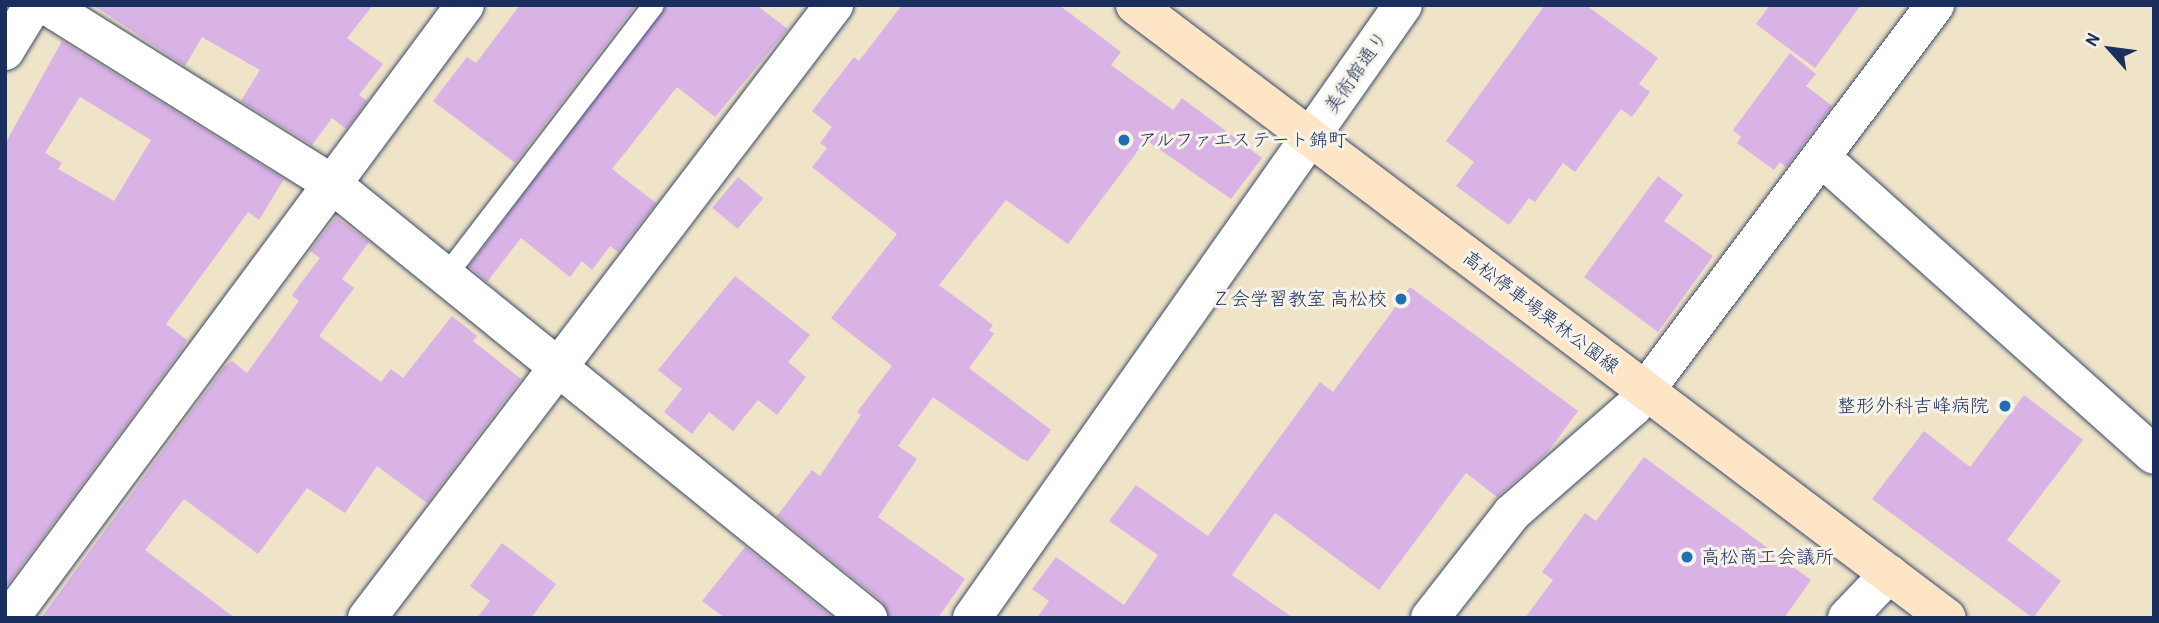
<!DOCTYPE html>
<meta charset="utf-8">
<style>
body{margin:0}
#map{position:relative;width:2159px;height:623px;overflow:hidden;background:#efe4c7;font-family:"Patrick Hand","Klee One",sans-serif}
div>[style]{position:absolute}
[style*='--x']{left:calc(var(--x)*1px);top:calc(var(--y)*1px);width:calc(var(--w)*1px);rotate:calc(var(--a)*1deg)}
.building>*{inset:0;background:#d9b2e6;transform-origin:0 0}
.roads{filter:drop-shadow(0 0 2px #3b4a6e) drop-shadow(0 0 2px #3b4a6e)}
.service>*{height:21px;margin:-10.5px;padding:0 10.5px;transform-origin:10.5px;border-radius:10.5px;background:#fff}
.minor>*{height:38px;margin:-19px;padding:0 19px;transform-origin:19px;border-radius:19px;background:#fff}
.tertiary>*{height:38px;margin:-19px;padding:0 19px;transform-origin:19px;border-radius:19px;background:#fff}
.secondary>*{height:38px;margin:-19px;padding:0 19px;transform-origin:19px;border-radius:19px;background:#fde5c5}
.dots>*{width:19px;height:19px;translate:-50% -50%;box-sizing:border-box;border:4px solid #f7f3e8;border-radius:50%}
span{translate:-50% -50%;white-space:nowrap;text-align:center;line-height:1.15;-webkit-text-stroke:6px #f7f3e8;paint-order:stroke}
.street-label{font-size:19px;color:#1b2f5e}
.poi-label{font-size:19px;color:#1b2f5e}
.left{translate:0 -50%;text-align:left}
.right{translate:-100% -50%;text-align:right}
.frame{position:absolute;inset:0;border:7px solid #1b2f5e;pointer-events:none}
.north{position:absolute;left:2075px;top:14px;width:70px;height:70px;-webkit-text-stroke:5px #f7f3e8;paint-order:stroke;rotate:298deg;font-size:19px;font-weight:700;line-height:28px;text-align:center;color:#1b2f5e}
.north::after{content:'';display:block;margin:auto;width:24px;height:32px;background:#1b2f5e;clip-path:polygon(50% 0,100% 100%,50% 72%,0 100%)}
</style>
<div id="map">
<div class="building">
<div style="clip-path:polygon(93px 5px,373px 5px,347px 38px,383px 64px,359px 95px,367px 101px,346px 129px,332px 118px,312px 145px,241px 101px,260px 70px,202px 37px,185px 66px)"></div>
<div style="clip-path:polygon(520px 5px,636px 5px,515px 163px,433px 101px,467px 57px,476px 63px)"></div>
<div style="clip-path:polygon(666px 5px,756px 5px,788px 29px,715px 117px,677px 87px,612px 169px,656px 203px,618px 252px,610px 246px,592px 270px,582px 261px,570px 277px,521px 238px,487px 282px,469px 266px)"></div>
<div style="clip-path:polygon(902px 5px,1059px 5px,1121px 52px,1111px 65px,1173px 110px,1182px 98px,1262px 158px,1231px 199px,1146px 140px,1068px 244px,1006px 200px,939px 285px,993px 325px,989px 330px,994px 334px,969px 368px,1051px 430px,1028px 461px,1022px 459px,933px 397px,898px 446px,917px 459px,878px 517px,965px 579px,938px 618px,889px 618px,882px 601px,777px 516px,812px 470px,820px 476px,861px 415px,857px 412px,892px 366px,831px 318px,897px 234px,812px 167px,827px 148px,820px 143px,832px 127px,812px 111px,854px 57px,859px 61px)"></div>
<div style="clip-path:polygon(1545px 5px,1586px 5px,1658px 58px,1639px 84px,1650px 92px,1632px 117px,1621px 109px,1575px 172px,1563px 163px,1535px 202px,1529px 198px,1509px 225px,1456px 186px,1474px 162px,1446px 141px)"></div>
<div style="clip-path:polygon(1770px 5px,1861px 5px,1815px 68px,1756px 24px)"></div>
<div style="clip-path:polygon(evenodd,62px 41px,284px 179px,259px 220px,248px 212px,166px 324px,187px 340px,180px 352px,5px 588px,5px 144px,62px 41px,80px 97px,151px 140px,114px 201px,58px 169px,62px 163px,45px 153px,80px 97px)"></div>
<div style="clip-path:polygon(1790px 53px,1816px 74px,1806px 86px,1832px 106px,1786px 167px,1780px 162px,1774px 170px,1737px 143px,1741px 137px,1733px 130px)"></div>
<div style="clip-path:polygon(1658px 176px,1683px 195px,1664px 221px,1713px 256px,1658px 332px,1584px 277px)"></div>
<div style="left:738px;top:177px;width:33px;height:40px;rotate:40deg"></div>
<div style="clip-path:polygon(336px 217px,369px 242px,342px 279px,354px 288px,319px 336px,381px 382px,391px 369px,403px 378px,452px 316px,477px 336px,473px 341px,521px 379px,427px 503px,377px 466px,345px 513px,307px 488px,258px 554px,184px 499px,145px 550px,235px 618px,41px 618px,224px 367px,232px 361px,247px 373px,299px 301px,292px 295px,320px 258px,310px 251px)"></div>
<div style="clip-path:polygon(735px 276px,810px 335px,788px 362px,806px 377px,777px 415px,758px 400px,733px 431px,709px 412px,692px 434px,664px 412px,682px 389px,658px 370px)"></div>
<div style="clip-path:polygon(1410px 287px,1578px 411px,1547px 453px,1497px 497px,1466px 473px,1379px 590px,1275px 513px,1232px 575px,1293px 618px,1037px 618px,1049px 601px,1032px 589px,1056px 557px,1124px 605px,1158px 555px,1109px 521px,1136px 485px,1208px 536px,1320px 382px,1333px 392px)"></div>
<div style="clip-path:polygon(2024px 395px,2083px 440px,2007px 540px,2061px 581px,2033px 618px,1872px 499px,1924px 431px,1970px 467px)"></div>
<div style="clip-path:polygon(1644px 457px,1811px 580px,1784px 618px,1525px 618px,1553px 580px,1542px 572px,1585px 513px,1596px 521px)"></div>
<div style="clip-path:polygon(502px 543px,556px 584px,531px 618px,477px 618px,490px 601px,470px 586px)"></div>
<div style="clip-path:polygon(745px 547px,833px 618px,725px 618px,702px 601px)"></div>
</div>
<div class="roads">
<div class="service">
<div style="--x:444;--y:277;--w:343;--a:-52.5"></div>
</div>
<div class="minor">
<div style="--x:46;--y:5;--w:337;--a:32"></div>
<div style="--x:332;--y:184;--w:690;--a:39"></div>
<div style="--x:1822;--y:158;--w:445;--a:41.8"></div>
<div style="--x:10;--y:618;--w:763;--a:-53.42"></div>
<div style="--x:367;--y:618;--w:771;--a:-52.7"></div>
<div style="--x:1430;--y:618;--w:133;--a:-52"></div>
<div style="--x:1512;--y:513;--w:161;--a:-41.2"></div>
<div style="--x:1633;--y:407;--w:503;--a:-53.08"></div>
<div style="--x:1847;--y:618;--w:61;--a:-46.3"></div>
</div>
<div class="tertiary">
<div style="--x:5;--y:51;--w:54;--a:-58.7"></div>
<div style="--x:5;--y:616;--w:3;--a:45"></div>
<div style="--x:972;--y:618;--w:749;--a:-54.89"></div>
</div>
<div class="secondary">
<div style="--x:1135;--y:5;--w:1017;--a:37.05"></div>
</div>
</div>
<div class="dots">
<div style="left:1124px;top:140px;background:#1f6fb2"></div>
<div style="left:1401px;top:299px;background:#1f6fb2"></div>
<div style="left:2005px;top:406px;background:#1f6fb2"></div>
<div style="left:1687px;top:557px;background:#1f6fb2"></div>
</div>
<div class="street-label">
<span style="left:1356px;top:72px;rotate:-55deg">美術館通り</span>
<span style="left:1541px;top:312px;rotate:37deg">高松停車場栗林公園線</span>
</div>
<div class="poi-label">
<span class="left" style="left:1138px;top:140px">アルファエステート錦町</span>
<span class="right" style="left:1387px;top:299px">Ｚ会学習教室 高松校</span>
<span class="right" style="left:1989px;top:406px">整形外科吉峰病院</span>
<span class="left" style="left:1701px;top:557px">高松商工会議所</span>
</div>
<div class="frame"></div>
<div class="north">N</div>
</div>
